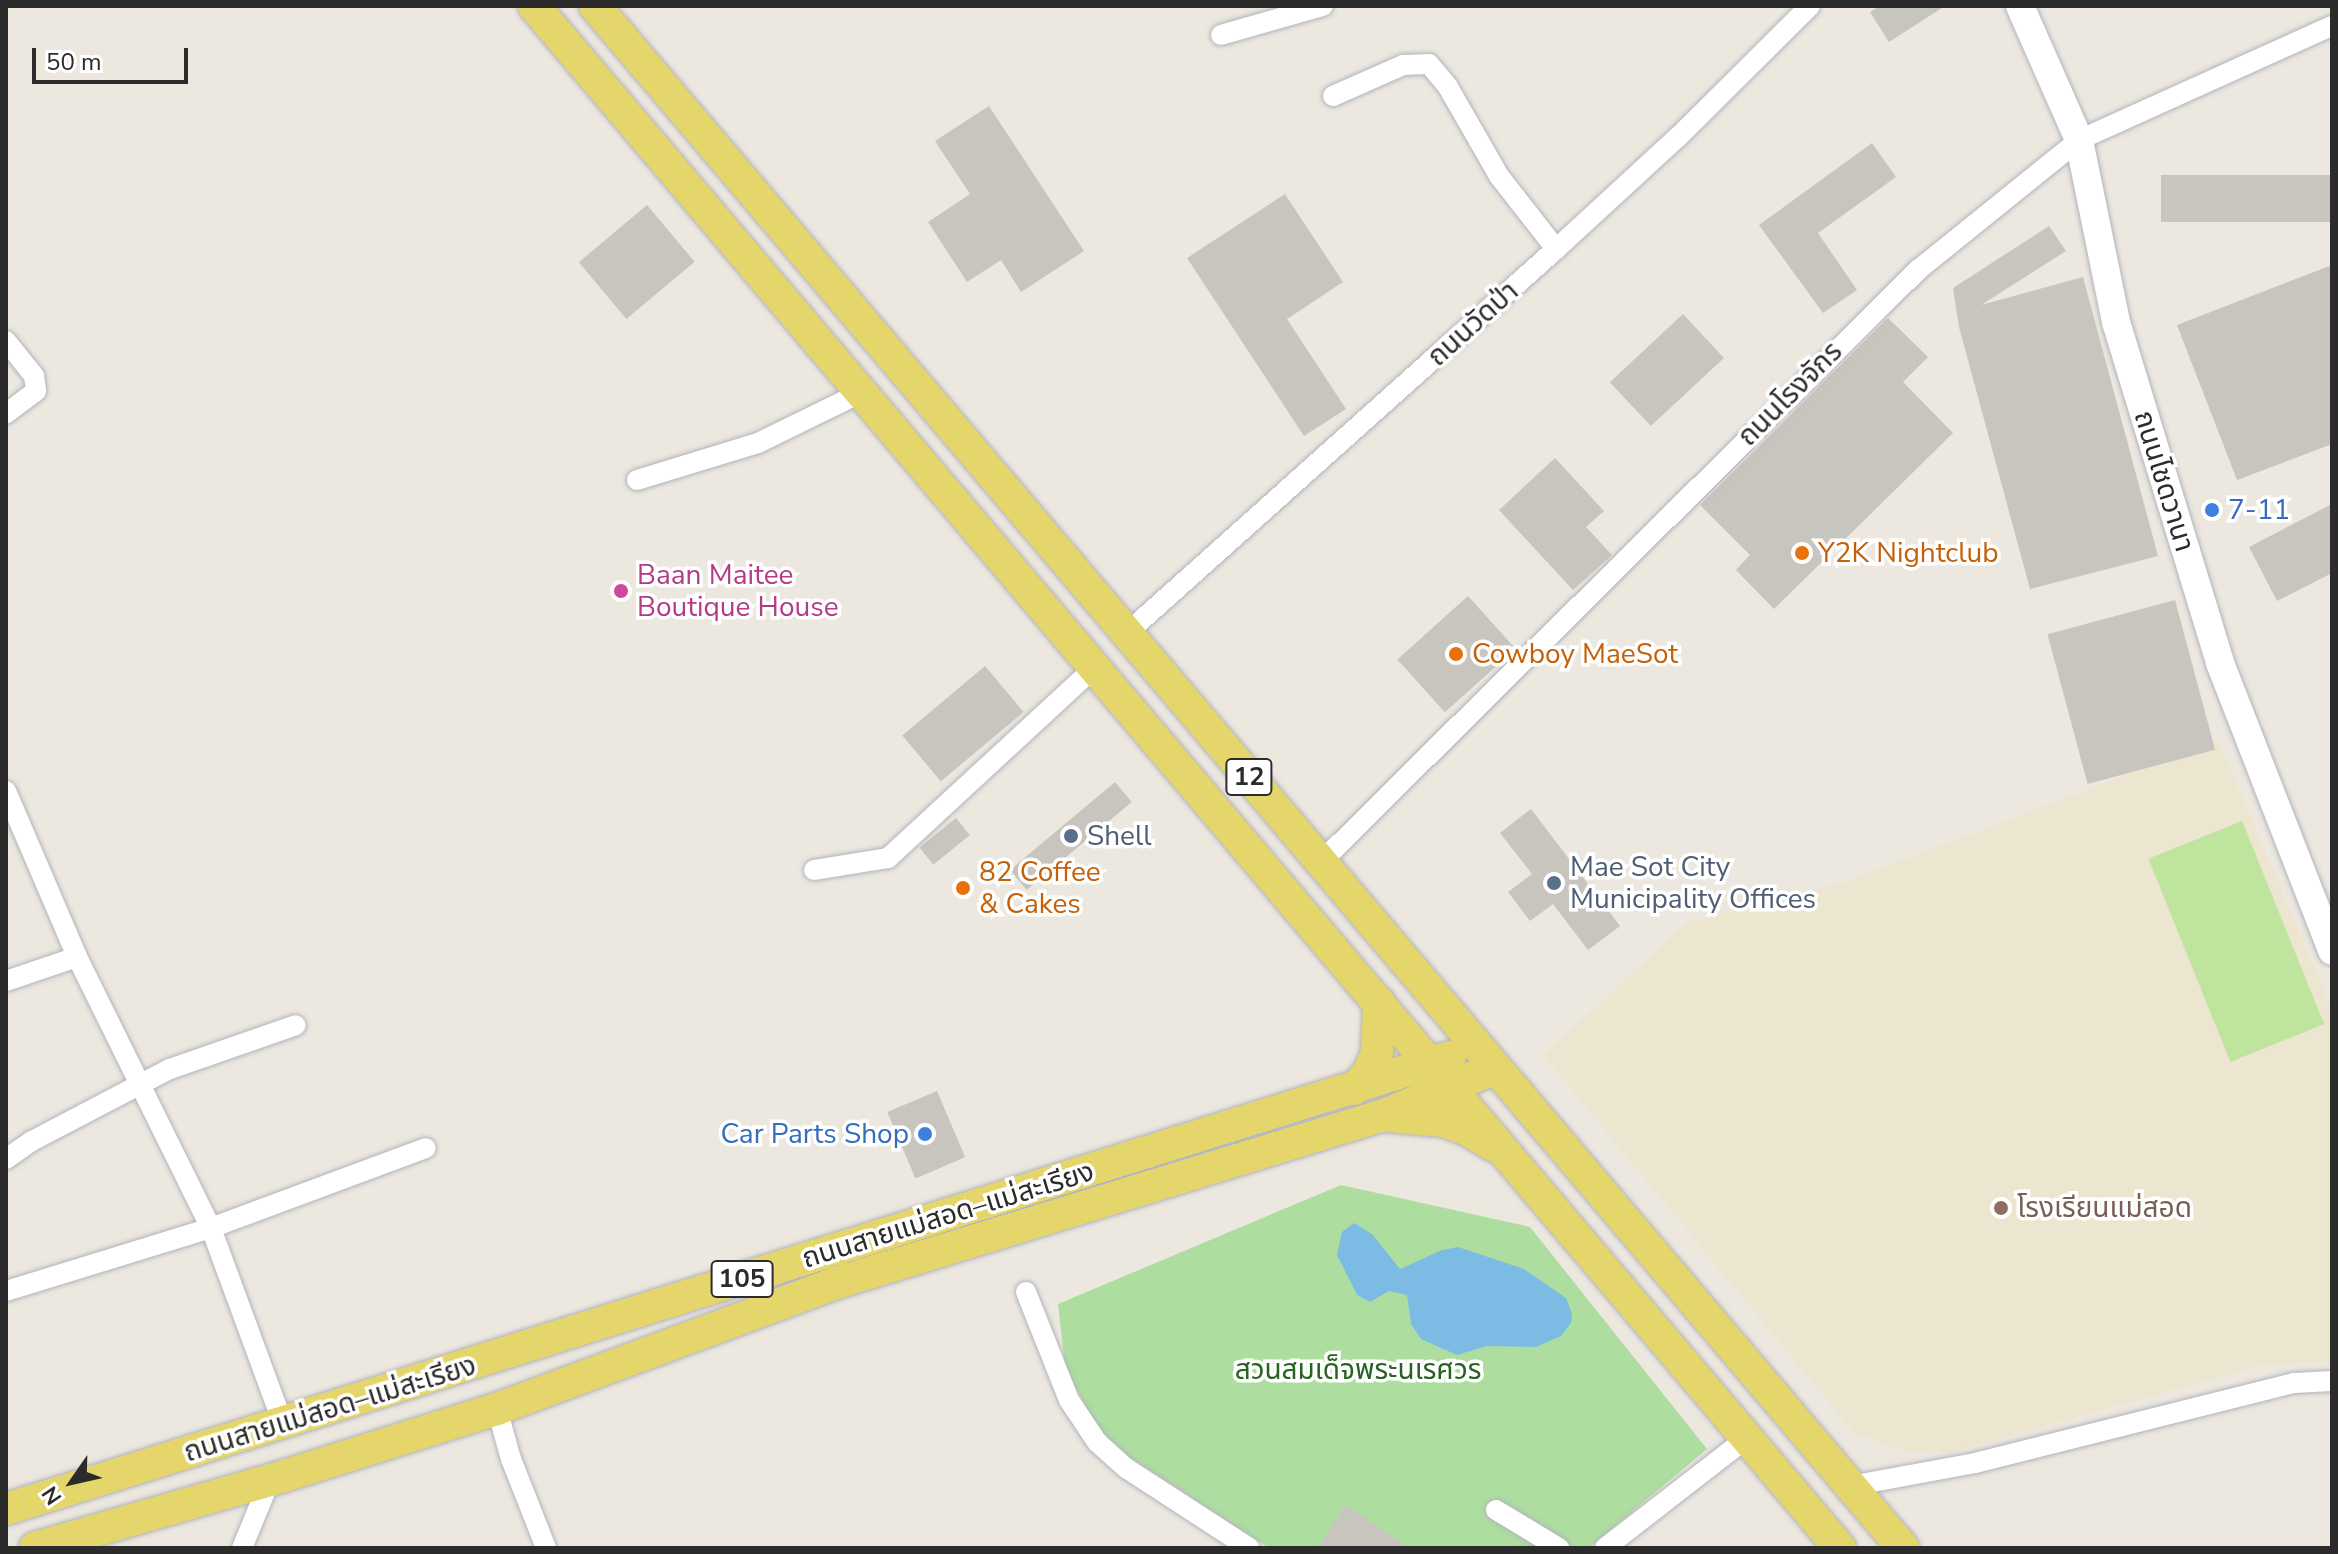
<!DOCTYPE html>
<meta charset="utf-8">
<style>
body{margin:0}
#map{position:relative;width:2338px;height:1554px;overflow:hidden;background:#ece8df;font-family:"Nunito Sans","Noto Sans Thai",sans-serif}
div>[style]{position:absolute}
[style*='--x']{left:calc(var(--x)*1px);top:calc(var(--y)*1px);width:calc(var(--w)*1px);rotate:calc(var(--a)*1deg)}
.education>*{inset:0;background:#ece6d0}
.green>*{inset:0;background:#aedda0}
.pitch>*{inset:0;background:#bee49d;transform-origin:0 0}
.water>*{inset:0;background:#7cbce4}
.building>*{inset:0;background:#c8c4be;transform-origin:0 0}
.roads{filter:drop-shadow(0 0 2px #b2b3bd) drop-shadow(0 0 2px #b2b3bd)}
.street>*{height:20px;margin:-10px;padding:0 10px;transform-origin:10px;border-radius:10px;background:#fff}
.secondary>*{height:28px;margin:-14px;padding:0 14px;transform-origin:14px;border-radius:14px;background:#fff}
.primary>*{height:32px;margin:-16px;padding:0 16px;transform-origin:16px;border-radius:16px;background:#e4d66b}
.dots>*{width:22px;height:22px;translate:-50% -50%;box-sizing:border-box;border:4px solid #fff;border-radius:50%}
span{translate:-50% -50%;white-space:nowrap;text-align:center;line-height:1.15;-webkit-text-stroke:7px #fff;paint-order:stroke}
.shield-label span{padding:2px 6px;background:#fff;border:2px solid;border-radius:6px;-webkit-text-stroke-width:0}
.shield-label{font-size:26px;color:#2b2b2b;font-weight:700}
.street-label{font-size:28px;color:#2b2b2b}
.shop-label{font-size:28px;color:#366cbe}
.left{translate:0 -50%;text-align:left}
.right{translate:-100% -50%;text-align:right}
.food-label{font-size:28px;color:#c56008}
.hotel-label{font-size:28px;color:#b23c85}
.service-label{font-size:28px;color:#4e5e75}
.education-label{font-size:28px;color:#785e54}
.park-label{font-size:28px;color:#276321}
.frame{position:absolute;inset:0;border:8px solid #2b2b2b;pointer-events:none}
.north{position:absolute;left:32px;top:1442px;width:80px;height:80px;-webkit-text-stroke:6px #fff;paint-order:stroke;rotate:236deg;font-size:22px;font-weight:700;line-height:32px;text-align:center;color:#2b2b2b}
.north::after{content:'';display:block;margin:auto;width:28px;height:36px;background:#2b2b2b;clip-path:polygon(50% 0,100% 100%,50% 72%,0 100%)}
.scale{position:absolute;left:32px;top:48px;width:156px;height:36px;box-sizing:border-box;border:4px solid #2b2b2b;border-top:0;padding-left:10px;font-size:24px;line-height:28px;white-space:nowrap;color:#2b2b2b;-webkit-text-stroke:6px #fff;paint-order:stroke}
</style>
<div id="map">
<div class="education">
<div style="clip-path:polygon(2218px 740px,2332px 1009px,2332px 1361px,2262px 1365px,1950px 1453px,1904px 1451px,1854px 1433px,1543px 1055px,1688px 922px,1845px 882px)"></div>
</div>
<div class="green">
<div style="clip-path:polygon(1341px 1185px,1530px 1227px,1707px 1449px,1589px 1548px,1269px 1548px,1103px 1440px,1065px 1366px,1058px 1304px)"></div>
</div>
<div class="pitch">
<div style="left:2242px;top:821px;width:219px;height:101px;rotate:68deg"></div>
</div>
<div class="water">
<div style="clip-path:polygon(1354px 1223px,1372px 1234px,1400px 1269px,1442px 1250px,1458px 1247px,1524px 1269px,1566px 1298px,1572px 1314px,1571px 1323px,1561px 1336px,1536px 1347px,1487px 1346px,1457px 1355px,1421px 1339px,1411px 1324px,1407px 1295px,1389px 1291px,1370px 1302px,1357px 1295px,1337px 1255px,1342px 1232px)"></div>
</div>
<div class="building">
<div style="clip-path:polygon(1880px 6px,1945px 6px,1889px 42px,1870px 12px)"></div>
<div style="clip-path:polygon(989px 106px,1084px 251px,1021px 292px,1001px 260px,967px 282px,928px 222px,970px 194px,935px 141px)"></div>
<div style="clip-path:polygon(1872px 143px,1896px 177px,1818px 233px,1857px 290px,1823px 313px,1759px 225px)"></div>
<div style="left:2332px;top:175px;width:47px;height:171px;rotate:90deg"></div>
<div style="clip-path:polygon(1285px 194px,1343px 282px,1287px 319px,1346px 409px,1304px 436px,1187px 258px)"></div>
<div style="left:647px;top:205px;width:74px;height:89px;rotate:50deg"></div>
<div style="clip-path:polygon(2049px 226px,2066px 251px,1981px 305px,2083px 277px,2158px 556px,2030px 589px,1959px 327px,1953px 288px)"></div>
<div style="clip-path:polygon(2332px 265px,2332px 444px,2237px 480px,2177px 325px)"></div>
<div style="left:1683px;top:314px;width:60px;height:100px;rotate:47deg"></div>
<div style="clip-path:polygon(1888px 318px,1928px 357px,1903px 382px,1953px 433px,1774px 609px,1736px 570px,1750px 555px,1700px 505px)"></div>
<div style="clip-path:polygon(1555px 458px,1604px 511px,1586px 527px,1612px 555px,1573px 590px,1499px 510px)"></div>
<div style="clip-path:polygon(2332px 504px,2332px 573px,2277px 601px,2249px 547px)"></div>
<div style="left:1468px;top:596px;width:71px;height:95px;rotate:48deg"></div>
<div style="left:2175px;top:600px;width:155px;height:132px;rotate:75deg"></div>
<div style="left:985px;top:666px;width:60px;height:108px;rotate:50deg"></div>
<div style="left:1115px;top:782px;width:26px;height:137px;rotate:50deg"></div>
<div style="clip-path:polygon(1531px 809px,1620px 926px,1588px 950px,1553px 904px,1530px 921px,1508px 892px,1532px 874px,1500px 833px)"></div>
<div style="left:956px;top:818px;width:22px;height:47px;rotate:51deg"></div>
<div style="left:937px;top:1091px;width:72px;height:54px;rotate:67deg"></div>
<div style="clip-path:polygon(1346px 1505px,1409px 1548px,1317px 1548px)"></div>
</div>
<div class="roads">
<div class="street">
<div style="--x:1221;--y:35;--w:106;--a:-15.9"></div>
<div style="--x:1333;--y:96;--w:77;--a:-23.9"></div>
<div style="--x:1403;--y:65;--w:26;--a:-2"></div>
<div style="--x:1429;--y:64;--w:30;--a:50"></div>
<div style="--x:1448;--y:87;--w:103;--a:60.2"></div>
<div style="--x:1499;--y:176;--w:93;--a:52"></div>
<div style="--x:6;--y:341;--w:45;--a:51.3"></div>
<div style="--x:34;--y:376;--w:15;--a:82"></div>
<div style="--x:36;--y:391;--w:38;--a:143"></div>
<div style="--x:637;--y:480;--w:127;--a:-17"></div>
<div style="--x:758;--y:443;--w:116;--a:-26.1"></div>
<div style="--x:1127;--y:633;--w:576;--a:-41.83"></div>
<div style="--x:1556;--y:249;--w:166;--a:-42.6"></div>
<div style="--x:1678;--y:137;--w:186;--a:-44.8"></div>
<div style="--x:6;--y:791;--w:181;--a:66.8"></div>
<div style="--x:77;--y:957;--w:302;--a:63.7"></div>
<div style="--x:211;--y:1228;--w:209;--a:69.8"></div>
<div style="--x:1321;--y:862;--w:841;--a:-44.76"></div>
<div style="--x:1918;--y:270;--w:207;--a:-38.9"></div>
<div style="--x:2079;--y:140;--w:277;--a:-24.3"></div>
<div style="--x:814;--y:870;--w:75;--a:-9.2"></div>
<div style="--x:888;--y:858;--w:282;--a:-42.7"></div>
<div style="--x:6;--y:981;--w:75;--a:-18.7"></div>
<div style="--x:6;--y:1159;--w:32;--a:-35"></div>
<div style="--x:32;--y:1141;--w:156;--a:-27.6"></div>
<div style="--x:170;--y:1069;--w:133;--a:-19.2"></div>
<div style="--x:6;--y:1291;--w:214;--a:-17.1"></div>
<div style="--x:211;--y:1228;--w:229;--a:-20.4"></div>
<div style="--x:1026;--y:1292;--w:116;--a:68.3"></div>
<div style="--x:1069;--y:1400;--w:50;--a:56.3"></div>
<div style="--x:1097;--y:1442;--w:39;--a:42"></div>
<div style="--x:1126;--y:1468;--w:147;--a:33"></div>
<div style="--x:497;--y:1409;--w:52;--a:74.4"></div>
<div style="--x:511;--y:1459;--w:96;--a:68.5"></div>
<div style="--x:1850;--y:1486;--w:127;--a:-10.4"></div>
<div style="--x:1975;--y:1463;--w:329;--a:-14.1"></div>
<div style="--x:2294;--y:1383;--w:38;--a:-3"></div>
<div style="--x:1496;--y:1510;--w:74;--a:31.1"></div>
<div style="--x:242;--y:1548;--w:74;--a:-67.6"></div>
<div style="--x:1605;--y:1548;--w:181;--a:-37.8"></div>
</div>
<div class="secondary">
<div style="--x:2020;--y:6;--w:146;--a:66.2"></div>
<div style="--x:2079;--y:140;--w:186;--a:78.5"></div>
<div style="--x:2116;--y:322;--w:357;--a:73"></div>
<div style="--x:2220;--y:663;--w:309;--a:68.7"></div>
</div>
<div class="primary">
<div style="--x:534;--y:6;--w:2021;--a:49.74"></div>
<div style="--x:595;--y:6;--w:2022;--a:49.69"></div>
<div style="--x:1354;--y:1089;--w:23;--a:-49"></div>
<div style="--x:1369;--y:1072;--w:22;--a:-68"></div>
<div style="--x:1377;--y:1052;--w:50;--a:-87.7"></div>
<div style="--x:1389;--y:1116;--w:55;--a:5.2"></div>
<div style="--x:1444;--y:1121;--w:23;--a:20"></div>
<div style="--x:1466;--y:1129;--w:31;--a:31"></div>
<div style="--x:6;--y:1509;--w:1513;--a:-17.38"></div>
<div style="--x:35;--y:1548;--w:259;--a:-16.1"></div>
<div style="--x:284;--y:1476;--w:223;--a:-17.5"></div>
<div style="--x:497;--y:1409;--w:358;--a:-20.4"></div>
<div style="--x:833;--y:1284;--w:576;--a:-17.05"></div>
<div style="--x:1384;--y:1115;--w:121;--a:-22.9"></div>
</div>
</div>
<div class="dots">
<div style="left:2212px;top:510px;background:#3f7fe0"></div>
<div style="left:1802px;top:553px;background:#e8710a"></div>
<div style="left:621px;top:591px;background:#d1479c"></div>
<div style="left:1456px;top:654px;background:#e8710a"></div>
<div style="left:1071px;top:836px;background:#5c6f8a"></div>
<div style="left:1554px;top:883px;background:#5c6f8a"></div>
<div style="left:963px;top:888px;background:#e8710a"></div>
<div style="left:925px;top:1134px;background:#3f7fe0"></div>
<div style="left:2001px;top:1208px;background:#8d6e63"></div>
</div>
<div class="shield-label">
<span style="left:1249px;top:777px">12</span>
<span style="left:742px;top:1279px">105</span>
</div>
<div class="street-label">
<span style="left:1473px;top:324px;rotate:-42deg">ถนนวัดป่า</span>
<span style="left:1790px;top:394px;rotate:-45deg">ถนนโรงจักร</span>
<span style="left:2164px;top:481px;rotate:73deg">ถนนไชดวานา</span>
<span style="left:948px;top:1215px;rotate:-17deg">ถนนสายแม่สอด–แม่สะเรียง</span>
<span style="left:330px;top:1409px;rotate:-17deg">ถนนสายแม่สอด–แม่สะเรียง</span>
</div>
<div class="shop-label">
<span class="left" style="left:2228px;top:510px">7-11</span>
<span class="right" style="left:909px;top:1134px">Car Parts Shop</span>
</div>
<div class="food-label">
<span class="left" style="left:1818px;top:553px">Y2K Nightclub</span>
<span class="left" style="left:1472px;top:654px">Cowboy MaeSot</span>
<span class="left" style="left:979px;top:888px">82 Coffee<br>&amp; Cakes</span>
</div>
<div class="hotel-label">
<span class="left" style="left:637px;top:591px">Baan Maitee<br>Boutique House</span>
</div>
<div class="service-label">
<span class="left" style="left:1087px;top:836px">Shell</span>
<span class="left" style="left:1570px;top:883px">Mae Sot City<br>Municipality Offices</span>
</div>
<div class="education-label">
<span class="left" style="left:2017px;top:1208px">โรงเรียนแม่สอด</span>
</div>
<div class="park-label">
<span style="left:1358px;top:1370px">สวนสมเด็จพระนเรศวร</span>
</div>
<div class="frame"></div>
<div class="north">N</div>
<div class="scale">50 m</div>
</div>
